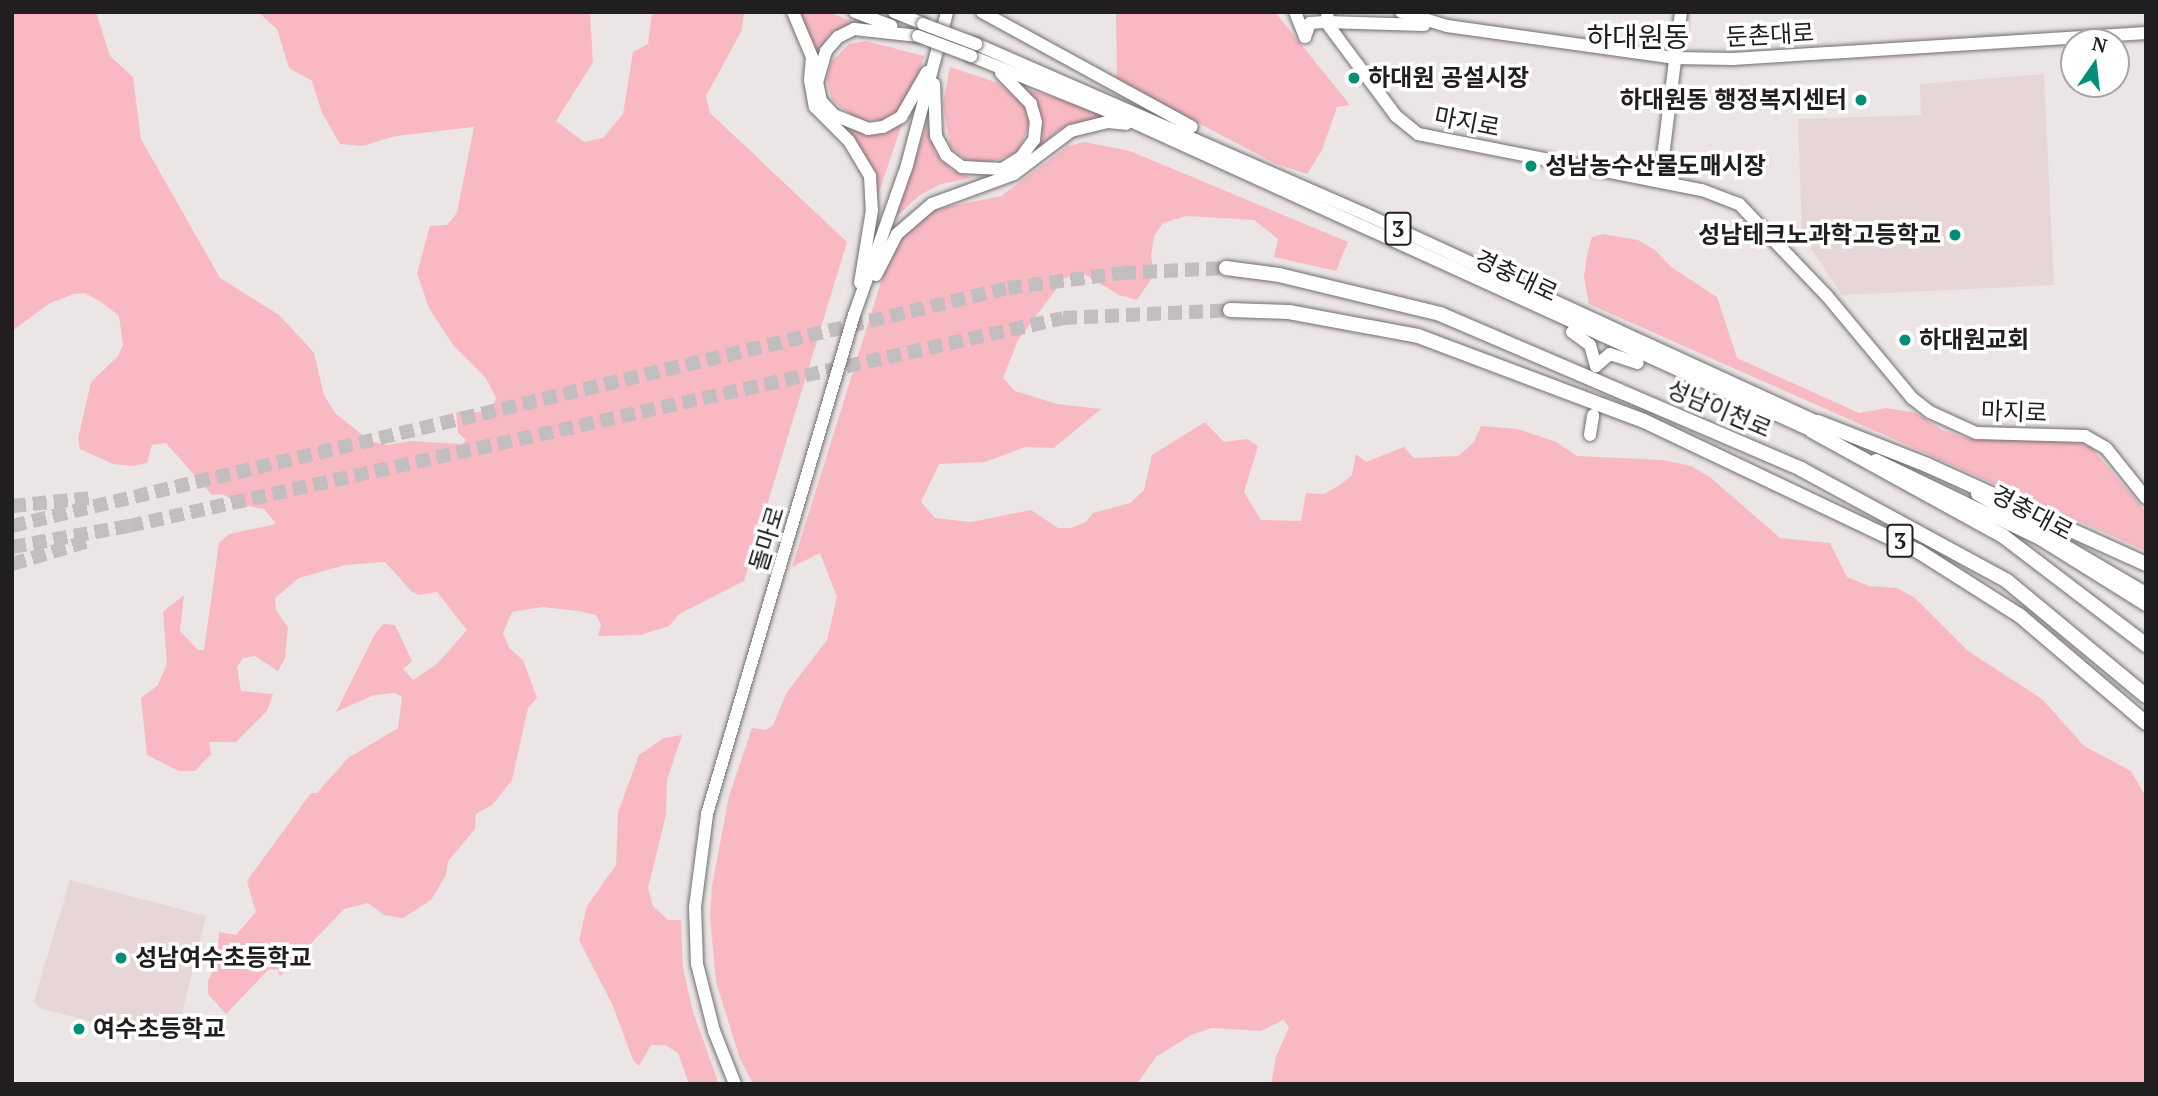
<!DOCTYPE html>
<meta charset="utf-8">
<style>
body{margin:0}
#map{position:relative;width:2158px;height:1096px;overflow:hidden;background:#ebe5e6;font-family:"PT Serif","Noto Sans KR",serif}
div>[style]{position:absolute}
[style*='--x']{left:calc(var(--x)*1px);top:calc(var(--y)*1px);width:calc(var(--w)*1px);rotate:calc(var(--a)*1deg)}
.built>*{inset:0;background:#e6d6d8}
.green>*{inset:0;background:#f9b9c3}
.highway-tunnel>*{height:14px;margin-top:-7px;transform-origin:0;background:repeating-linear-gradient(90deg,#c2bdbe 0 14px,transparent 0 21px)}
.roads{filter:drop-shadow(0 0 2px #736e6e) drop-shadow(0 0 2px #736e6e)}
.secondary>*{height:12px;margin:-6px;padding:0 6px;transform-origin:6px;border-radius:6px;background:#fff}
.primary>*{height:12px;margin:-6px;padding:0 6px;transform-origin:6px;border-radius:6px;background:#fff}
.highway>*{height:14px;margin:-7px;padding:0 7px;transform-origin:7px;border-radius:7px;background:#fff}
.bridges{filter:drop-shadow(0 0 2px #736e6e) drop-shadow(0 0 2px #736e6e)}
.primary-bridge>*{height:12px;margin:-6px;padding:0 6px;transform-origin:6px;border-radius:6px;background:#fff}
.dots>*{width:19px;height:19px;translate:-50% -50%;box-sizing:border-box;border:4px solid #fff;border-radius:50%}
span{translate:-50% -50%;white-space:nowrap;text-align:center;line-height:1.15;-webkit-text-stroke:7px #fff;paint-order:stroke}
.shield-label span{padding:2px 5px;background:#fff;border:2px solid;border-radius:5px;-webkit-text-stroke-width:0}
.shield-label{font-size:23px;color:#201e1e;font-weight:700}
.street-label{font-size:24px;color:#201e1e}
.poi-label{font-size:24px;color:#201e1e;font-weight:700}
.left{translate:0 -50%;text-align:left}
.right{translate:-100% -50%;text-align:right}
.quarter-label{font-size:28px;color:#201e1e}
.frame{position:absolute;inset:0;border:14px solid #201e1e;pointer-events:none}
.north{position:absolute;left:2060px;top:28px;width:70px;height:70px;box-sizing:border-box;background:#fff;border:2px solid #a6a5a5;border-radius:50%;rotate:14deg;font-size:19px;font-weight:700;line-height:28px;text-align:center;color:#201e1e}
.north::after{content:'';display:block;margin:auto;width:24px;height:32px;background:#008e77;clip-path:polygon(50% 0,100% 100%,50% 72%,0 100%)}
</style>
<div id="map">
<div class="built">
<div style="clip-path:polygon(2044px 74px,2054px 285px,1842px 295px,1802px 235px,1798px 119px,1921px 115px,1920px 84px)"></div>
<div style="clip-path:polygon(70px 880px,206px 916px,175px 1043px,39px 1008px,34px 1001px)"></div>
</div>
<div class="green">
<div style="clip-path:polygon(12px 12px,96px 12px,110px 56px,133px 77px,141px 139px,220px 278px,279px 315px,306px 344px,314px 353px,324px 395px,335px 413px,370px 441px,387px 445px,410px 441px,462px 444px,466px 440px,458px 433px,456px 412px,491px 412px,496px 398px,486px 378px,453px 345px,429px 308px,417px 273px,430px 226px,447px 225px,457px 213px,474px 127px,396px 136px,362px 146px,340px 144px,322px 113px,312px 81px,289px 68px,277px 29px,258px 12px,590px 13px,593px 62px,556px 121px,584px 142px,603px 138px,623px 114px,633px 52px,648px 44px,652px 12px,744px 12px,742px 30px,706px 96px,710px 113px,847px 242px,744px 581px,679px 614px,669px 626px,640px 635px,598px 636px,601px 625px,596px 615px,578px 611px,542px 607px,512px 612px,503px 633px,509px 648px,523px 660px,537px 698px,528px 708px,512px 780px,492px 805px,476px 814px,475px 829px,448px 861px,446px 875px,431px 900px,403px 918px,384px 915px,368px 903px,344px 909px,280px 976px,277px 969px,268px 970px,226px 1014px,208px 994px,208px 981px,217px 963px,219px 932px,236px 935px,256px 912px,247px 882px,252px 874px,311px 793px,317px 793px,348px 758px,398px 728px,402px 697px,395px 693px,374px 695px,336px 712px,375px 634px,383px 624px,395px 625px,412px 661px,403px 669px,413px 680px,437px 664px,467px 630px,437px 592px,419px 595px,412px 592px,385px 562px,345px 565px,299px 578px,275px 598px,276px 610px,288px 627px,285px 658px,278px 671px,255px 656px,243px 658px,237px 667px,241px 691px,273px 694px,267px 711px,236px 742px,209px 742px,211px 754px,195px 771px,179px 771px,147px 755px,141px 698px,158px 685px,167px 663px,163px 612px,184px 595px,180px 631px,198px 650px,204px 650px,219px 543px,229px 534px,276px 524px,264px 509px,237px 504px,223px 494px,212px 495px,166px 443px,152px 445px,147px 463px,133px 466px,113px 464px,80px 449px,78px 439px,91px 382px,118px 356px,123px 345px,119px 316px,101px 302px,85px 293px,74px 294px,50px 303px,12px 331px)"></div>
<div style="clip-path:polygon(798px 12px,829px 12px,854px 22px,829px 35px,815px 58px)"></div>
<div style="clip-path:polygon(1116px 12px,1275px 12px,1350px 105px,1337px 107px,1322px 150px,1307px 174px,1274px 163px,1117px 80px)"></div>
<div style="clip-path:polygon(866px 41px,924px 56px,911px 101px,887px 121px,855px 118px,832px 100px,827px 80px,831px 62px,849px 44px)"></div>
<div style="clip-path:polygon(950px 67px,998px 83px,1026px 106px,1030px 121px,1019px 152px,984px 165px,965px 159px,950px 146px,943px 104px)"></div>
<div style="clip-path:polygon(1026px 89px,1073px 103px,1112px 118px,1057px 131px,1031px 155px,1041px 131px,1040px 111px)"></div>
<div style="clip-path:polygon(904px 118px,875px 204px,870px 167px,862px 150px,842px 130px,890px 131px)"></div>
<div style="clip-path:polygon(928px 121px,935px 153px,950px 169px,972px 178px,941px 184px,920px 195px,896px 217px)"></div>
<div style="clip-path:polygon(1084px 142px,1130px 151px,1348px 242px,1336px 271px,1274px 257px,1278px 239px,1254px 220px,1186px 216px,1163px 223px,1154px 236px,1151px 256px,1154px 275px,1137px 300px,1119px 295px,1079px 271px,1064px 279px,1018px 340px,1003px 378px,1015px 391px,1057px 404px,1101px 409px,1054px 448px,1025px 447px,985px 462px,939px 464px,921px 502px,935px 518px,971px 522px,1031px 510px,1058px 528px,1071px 528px,1086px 522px,1093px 513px,1130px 503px,1144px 490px,1152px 455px,1205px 422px,1224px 442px,1247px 439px,1258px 446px,1244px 492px,1261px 520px,1301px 521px,1306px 493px,1324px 494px,1340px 485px,1352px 475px,1356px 454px,1366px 462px,1404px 447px,1414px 458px,1458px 456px,1474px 442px,1481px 426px,1518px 429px,1556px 442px,1577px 456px,1663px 460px,1691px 466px,1710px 477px,1780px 538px,1830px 543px,1847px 577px,1869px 586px,1897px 588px,1915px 598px,1968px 651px,2042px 699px,2084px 746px,2131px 771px,2146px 797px,2146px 1084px,1271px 1084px,1276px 1057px,1289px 1027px,1283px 1020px,1261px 1031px,1212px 1028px,1191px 1035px,1156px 1057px,1137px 1084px,753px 1084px,740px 1059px,716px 982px,710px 917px,712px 886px,729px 796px,752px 728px,766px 730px,773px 725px,787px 692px,827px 640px,837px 597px,820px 553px,792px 567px,881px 282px,900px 239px,932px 210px,1001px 196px,1068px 146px)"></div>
<div style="clip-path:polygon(1603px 234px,1638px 240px,1655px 250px,1671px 267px,1717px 297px,1737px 358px,1859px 413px,1887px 408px,1916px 413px,1942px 430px,1969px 439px,2064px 439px,2090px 446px,2146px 512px,2146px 551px,1589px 304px,1584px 277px,1587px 255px,1592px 237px)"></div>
<div style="clip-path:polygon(682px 735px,667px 780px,666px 815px,648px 888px,653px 906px,668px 920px,681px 920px,683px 968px,693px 1012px,719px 1084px,689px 1084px,678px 1053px,665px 1045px,651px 1045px,639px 1066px,633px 1060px,613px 1006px,579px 940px,587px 906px,616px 865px,618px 812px,639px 755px,664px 738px)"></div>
</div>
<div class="highway-tunnel">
<div style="--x:12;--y:506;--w:79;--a:-5.8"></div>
<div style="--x:12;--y:526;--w:1024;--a:-13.44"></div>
<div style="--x:1008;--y:288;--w:115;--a:-7.5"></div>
<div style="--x:1122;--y:273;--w:104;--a:-2.8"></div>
<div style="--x:12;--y:547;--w:119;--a:-10.2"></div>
<div style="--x:129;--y:526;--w:957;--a:-12.55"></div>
<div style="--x:1063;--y:318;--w:167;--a:-2.7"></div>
<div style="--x:12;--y:564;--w:84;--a:-16.7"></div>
</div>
<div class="roads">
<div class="secondary">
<div style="--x:1295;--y:12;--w:27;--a:68"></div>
<div style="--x:1328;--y:12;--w:10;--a:101"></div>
<div style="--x:1326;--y:22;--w:117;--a:53.3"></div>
<div style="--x:1396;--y:116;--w:28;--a:39"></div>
<div style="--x:1418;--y:134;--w:289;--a:11.2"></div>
<div style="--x:1702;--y:190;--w:40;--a:21"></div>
<div style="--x:1739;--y:204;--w:127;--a:46.3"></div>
<div style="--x:1827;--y:296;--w:133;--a:50.2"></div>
<div style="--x:1912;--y:398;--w:23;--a:38"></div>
<div style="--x:1930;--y:412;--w:51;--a:24.5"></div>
<div style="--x:1976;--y:433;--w:109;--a:1.6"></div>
<div style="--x:2085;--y:436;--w:24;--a:30"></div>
<div style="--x:2106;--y:448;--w:64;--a:51.3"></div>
<div style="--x:1305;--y:37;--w:15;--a:-70"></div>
<div style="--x:1310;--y:23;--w:16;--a:-4"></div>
<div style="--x:1660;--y:181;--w:170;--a:-82.9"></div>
</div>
<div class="primary">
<div style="--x:793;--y:12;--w:49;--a:67.1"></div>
<div style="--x:812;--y:57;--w:23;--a:95"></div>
<div style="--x:810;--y:80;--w:27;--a:80"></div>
<div style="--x:815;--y:107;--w:48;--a:45"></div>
<div style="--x:849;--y:141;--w:41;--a:59"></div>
<div style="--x:870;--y:176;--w:34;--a:87"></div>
<div style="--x:872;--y:210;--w:74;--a:99.3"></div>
<div style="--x:855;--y:12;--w:39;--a:21"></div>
<div style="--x:894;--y:12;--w:31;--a:22"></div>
<div style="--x:982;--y:12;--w:239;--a:28.7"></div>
<div style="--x:1401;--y:12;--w:48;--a:16.9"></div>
<div style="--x:1447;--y:26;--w:229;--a:8"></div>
<div style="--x:1674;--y:58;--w:59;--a:1"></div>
<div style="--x:1733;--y:59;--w:414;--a:-3.6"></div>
<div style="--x:1326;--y:22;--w:98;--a:1.8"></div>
<div style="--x:918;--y:36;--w:64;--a:-173.8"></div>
<div style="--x:854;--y:29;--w:18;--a:153"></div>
<div style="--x:838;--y:37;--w:18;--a:131"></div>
<div style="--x:826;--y:51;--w:32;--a:106"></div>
<div style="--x:817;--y:82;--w:19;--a:78"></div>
<div style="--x:821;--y:101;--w:19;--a:47"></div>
<div style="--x:834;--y:115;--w:37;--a:22"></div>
<div style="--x:868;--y:129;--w:15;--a:-8"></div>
<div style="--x:883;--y:127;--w:21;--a:-29"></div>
<div style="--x:901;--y:117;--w:52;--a:-60"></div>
<div style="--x:976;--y:44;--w:427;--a:23.6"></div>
<div style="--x:1367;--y:215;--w:505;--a:24.69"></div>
<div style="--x:971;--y:56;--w:163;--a:22"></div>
<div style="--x:1122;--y:117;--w:768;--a:24.46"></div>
<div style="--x:934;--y:84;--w:52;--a:87.8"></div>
<div style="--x:936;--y:136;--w:21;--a:62"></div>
<div style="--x:946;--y:155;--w:20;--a:37"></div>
<div style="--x:962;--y:167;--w:40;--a:2.9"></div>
<div style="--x:1002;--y:169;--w:22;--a:-32"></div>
<div style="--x:1021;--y:157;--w:21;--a:-53"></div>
<div style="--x:1034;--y:140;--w:18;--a:-84"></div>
<div style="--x:1036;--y:122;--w:19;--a:-106"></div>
<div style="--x:1031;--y:104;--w:43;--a:-134.1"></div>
<div style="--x:876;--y:275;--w:46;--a:-62.9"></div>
<div style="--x:897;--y:234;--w:46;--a:-40.6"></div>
<div style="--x:932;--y:204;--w:87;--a:-20.1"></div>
<div style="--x:1014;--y:174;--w:71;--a:-37"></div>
<div style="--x:1071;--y:131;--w:38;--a:-14"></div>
<div style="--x:1108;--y:122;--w:18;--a:6"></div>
<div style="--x:1572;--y:332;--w:22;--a:36"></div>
<div style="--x:1590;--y:345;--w:22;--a:74"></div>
<div style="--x:1596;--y:366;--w:18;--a:-41"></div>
<div style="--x:1610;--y:354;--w:29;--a:18"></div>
<div style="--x:1590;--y:435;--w:20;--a:-81"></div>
<div style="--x:1876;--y:460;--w:182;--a:25.7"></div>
<div style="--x:2040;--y:539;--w:125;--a:31.9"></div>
<div style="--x:1977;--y:494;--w:196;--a:30.4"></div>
<div style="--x:735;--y:1084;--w:57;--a:-111.6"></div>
<div style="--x:714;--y:1031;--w:69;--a:-104.2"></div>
<div style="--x:697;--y:964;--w:57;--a:-92"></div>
<div style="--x:695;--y:907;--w:94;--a:-82.6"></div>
<div style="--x:707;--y:814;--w:520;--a:-73.59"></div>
<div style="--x:854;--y:315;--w:159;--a:-70.5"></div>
<div style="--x:907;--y:165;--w:158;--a:-75.3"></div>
</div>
<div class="highway">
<div style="--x:1226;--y:268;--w:53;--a:7.5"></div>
<div style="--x:1279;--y:275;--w:166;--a:13.6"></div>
<div style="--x:1440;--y:314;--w:393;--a:23.2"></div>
<div style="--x:1801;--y:469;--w:234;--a:28.5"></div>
<div style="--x:2007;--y:581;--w:180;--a:39.6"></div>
<div style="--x:1230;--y:310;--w:59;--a:1.9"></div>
<div style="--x:1289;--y:312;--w:131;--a:10.5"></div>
<div style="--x:1418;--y:336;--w:241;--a:20.6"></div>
<div style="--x:1644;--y:421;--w:303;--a:25.4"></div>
<div style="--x:1918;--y:551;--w:120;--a:32.4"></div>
<div style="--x:2019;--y:615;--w:167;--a:40.4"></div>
<div style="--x:1818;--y:422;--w:117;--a:21.5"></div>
<div style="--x:1927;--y:465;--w:240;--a:24.3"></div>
<div style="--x:1812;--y:431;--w:218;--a:28.8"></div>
<div style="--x:2003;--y:536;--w:180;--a:37.3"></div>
</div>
</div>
<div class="bridges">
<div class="primary-bridge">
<div style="--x:923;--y:24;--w:57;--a:20.7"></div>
<div style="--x:918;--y:36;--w:57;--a:20.7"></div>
</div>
</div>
<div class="dots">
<div style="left:1354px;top:78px;background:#008e77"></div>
<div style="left:1861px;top:100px;background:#008e77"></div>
<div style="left:1531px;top:166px;background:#008e77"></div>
<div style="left:1955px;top:235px;background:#008e77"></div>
<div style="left:1905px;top:340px;background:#008e77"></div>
<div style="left:121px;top:958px;background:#008e77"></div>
<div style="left:79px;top:1029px;background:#008e77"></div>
</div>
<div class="shield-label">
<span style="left:1398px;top:229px">3</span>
<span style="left:1900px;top:541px">3</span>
</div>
<div class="street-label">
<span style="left:1770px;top:35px;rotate:-3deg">둔촌대로</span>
<span style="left:1467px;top:122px;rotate:11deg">마지로</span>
<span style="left:1516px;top:276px;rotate:25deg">경충대로</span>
<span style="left:1719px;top:409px;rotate:23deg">성남이천로</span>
<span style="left:2014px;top:412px;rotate:2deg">마지로</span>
<span style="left:2032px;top:513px;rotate:28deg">경충대로</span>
<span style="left:767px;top:539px;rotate:-73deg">돌마로</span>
</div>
<div class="poi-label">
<span class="left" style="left:1368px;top:78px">하대원 공설시장</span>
<span class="right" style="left:1847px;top:100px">하대원동 행정복지센터</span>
<span class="left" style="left:1545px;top:166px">성남농수산물도매시장</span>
<span class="right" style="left:1941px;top:235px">성남테크노과학고등학교</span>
<span class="left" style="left:1919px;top:340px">하대원교회</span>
<span class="left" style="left:135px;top:958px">성남여수초등학교</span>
<span class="left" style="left:93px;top:1029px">여수초등학교</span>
</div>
<div class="quarter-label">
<span style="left:1638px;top:37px">하대원동</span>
</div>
<div class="frame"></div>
<div class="north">N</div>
</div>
